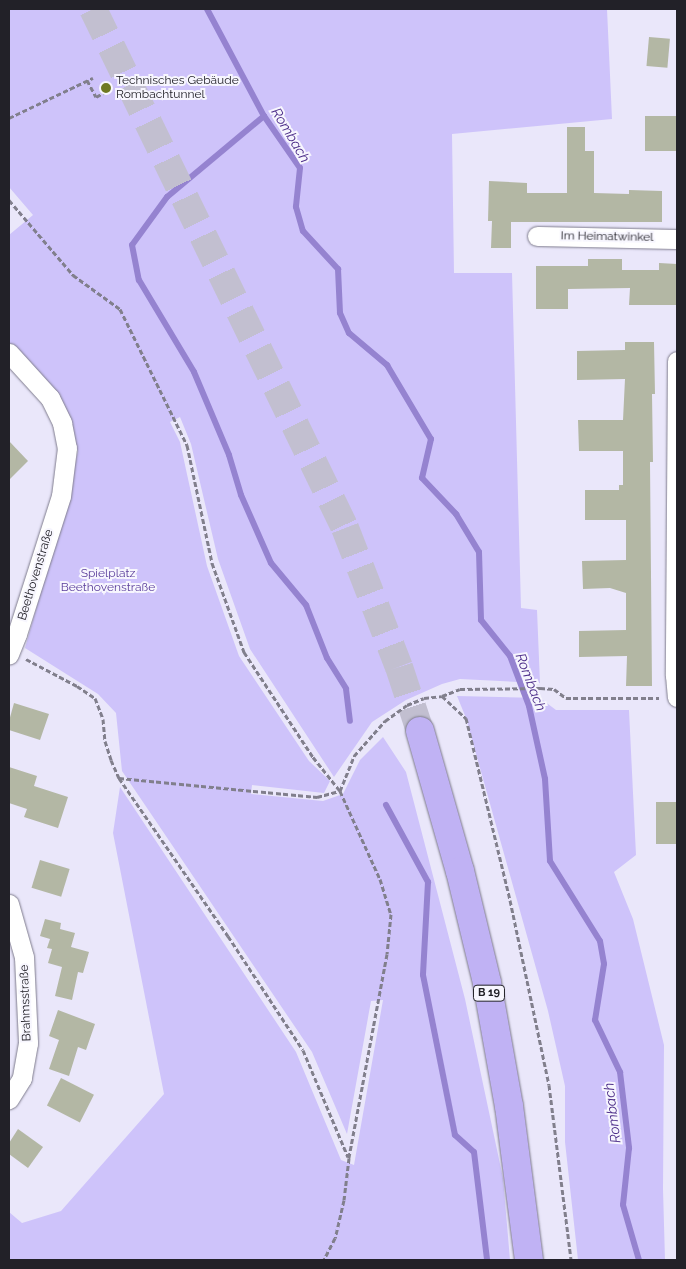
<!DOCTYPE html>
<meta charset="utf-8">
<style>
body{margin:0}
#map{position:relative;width:686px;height:1269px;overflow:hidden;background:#eae7fa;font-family:Raleway,sans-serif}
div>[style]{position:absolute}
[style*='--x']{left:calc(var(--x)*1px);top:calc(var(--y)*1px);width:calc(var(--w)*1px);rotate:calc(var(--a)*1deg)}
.green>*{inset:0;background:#cec3fa}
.stream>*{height:6px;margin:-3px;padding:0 3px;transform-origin:3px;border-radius:3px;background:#9583d0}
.building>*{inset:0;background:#b3b7a4;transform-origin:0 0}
.trunk-tunnel>*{height:28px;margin-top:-14px;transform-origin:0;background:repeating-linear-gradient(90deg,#c2bfd0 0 28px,transparent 0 42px)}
.path>*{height:3px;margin-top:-1.5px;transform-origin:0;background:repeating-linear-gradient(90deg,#817f8c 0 5px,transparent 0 7.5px)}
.roads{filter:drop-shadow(0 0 1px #7f7c8d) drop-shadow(0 0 1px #7f7c8d)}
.minor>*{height:19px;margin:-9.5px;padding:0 9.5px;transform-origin:9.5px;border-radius:9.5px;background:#fff}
.trunk>*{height:28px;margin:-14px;padding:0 14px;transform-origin:14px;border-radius:14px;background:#c0b2f4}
.dots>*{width:14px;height:14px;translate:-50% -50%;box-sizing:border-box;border:2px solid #f7f6fe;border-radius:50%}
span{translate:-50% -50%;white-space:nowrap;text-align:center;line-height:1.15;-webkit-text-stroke:4px #f7f6fe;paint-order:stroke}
.shield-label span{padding:1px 4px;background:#f7f6fe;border:1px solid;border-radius:4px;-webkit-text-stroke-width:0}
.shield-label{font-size:11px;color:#222128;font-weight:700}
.poi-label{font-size:12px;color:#222128}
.left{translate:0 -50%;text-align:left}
.street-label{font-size:12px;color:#222128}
.park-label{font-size:12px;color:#5b3e9b}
.water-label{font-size:14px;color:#4c2d89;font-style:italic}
.frame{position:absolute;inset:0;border:10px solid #222128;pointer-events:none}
</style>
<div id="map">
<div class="green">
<div style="clip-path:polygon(9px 9px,607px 9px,612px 119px,452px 134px,454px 273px,512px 273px,521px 608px,537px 610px,540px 683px,460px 679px,442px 684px,406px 700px,372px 722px,334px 777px,250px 649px,218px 559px,191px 444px,180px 417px,170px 422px,180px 442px,207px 566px,239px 656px,309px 761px,330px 781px,324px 793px,252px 785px,251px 794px,323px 801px,343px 794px,360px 760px,383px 737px,406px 772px,465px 999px,503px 1178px,510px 1260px,9px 1260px,9px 1212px,22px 1223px,61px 1211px,164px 1094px,113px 833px,120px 787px,296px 1052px,341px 1160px,354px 1165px,383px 1000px,371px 1001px,347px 1134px,312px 1052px,122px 771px,116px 713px,98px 694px,25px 648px,67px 500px,78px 451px,50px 398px,9px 353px,9px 235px,33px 215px,9px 187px)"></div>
<div style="clip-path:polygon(457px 696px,540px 698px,556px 710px,629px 710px,636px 855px,614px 872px,633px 919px,664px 1045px,663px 1189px,665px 1260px,578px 1260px,565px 1142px,565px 1086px,548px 1011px,466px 718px)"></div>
</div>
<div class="stream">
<div style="--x:207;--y:9;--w:121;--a:62"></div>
<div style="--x:264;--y:116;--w:63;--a:55.3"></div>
<div style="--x:300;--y:168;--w:39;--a:96"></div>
<div style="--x:296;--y:207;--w:25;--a:74"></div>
<div style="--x:303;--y:231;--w:52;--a:47.4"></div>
<div style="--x:338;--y:269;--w:44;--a:87.4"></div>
<div style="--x:340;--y:313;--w:22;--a:66"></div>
<div style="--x:349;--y:333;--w:50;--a:40.1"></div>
<div style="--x:387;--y:365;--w:86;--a:59.3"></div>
<div style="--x:431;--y:439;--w:40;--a:103"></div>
<div style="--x:422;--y:478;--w:50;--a:46.6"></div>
<div style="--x:456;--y:514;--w:44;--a:58.8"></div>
<div style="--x:479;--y:552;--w:68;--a:88.3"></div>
<div style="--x:481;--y:620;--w:46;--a:51.1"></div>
<div style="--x:510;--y:656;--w:53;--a:69.2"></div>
<div style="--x:529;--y:706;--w:75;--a:77.6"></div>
<div style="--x:545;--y:779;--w:82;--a:86.5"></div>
<div style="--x:550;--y:861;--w:94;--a:58"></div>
<div style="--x:600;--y:941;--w:23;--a:80"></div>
<div style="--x:604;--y:964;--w:57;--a:99.1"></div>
<div style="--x:595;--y:1020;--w:58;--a:64.3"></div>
<div style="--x:620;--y:1072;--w:77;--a:83.2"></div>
<div style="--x:629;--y:1148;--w:57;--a:96"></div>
<div style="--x:623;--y:1205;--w:57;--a:73.8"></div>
<div style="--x:264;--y:116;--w:126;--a:140.1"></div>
<div style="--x:167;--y:197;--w:59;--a:126.1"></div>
<div style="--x:132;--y:245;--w:36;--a:79"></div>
<div style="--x:139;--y:280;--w:107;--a:59.1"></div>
<div style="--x:194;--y:372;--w:90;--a:67.1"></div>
<div style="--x:229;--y:455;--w:42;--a:73.3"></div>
<div style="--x:241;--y:495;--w:74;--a:66.2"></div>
<div style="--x:271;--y:563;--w:55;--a:50.2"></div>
<div style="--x:306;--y:605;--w:57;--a:68.4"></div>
<div style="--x:327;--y:658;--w:36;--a:58"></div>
<div style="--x:346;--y:689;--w:32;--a:83"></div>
<div style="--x:386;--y:805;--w:88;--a:61.4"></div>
<div style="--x:428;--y:882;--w:93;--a:93.1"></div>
<div style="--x:423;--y:975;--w:163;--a:78.7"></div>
<div style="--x:455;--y:1135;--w:25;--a:42"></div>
<div style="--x:474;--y:1152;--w:109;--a:83.1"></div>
</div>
<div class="building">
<div style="left:649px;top:37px;width:21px;height:29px;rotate:5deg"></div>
<div style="left:677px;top:116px;width:35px;height:32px;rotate:90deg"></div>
<div style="clip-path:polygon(567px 127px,585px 127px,585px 151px,594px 151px,594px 193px,629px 194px,629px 190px,662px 191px,662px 222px,511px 222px,511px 248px,491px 248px,492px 221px,488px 221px,489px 181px,527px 183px,527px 193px,567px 193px)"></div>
<div style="clip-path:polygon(588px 259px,622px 259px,622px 270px,659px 270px,659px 263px,677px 264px,677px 305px,629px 305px,630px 288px,568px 289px,568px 309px,536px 309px,536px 266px,588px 266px)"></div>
<div style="clip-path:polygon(625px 342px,654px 342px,655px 394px,652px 394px,653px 462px,650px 462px,652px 686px,626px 686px,627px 656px,579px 657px,579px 631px,626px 630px,626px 593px,610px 588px,583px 589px,582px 561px,626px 560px,626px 520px,585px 520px,585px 490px,619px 490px,619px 485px,623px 485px,623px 451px,579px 451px,578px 420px,623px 420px,625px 379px,577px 380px,577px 351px,625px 350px)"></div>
<div style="clip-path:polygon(9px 441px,28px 461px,9px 480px)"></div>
<div style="clip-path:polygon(14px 703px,49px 714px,40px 740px,9px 730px,9px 721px)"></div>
<div style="clip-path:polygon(9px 767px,37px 776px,34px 786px,68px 797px,58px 828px,24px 817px,27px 809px,9px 803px)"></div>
<div style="left:656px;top:802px;width:21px;height:42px"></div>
<div style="left:40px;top:860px;width:31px;height:29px;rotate:17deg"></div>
<div style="clip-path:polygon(45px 919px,61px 923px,60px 929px,75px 933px,71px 947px,89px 952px,83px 973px,78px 972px,72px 1000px,55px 996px,62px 967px,48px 963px,52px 949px,47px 948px,50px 939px,40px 936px)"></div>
<div style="clip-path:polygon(58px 1010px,95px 1024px,86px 1050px,78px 1047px,69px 1076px,49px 1069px,59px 1040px,49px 1036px)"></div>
<div style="left:61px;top:1078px;width:37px;height:31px;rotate:27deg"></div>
<div style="clip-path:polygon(18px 1129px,43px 1147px,28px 1168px,9px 1154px,9px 1143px)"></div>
</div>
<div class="trunk-tunnel">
<div style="--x:93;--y:9;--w:577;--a:64.1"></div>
<div style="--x:345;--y:528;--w:149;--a:68.8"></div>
<div style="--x:399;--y:667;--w:67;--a:71.8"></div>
</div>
<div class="path">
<div style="--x:87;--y:80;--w:19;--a:62"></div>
<div style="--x:96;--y:97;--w:10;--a:-29"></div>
<div style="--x:9;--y:118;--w:93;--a:-25.5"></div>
<div style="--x:9;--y:200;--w:99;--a:49.5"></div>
<div style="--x:73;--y:275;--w:58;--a:35.9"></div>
<div style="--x:120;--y:309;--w:152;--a:63.8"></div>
<div style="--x:187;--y:445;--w:121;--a:78"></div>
<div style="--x:212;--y:563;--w:95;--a:70.2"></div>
<div style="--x:244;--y:652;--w:126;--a:56.7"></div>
<div style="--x:313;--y:757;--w:43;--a:51.5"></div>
<div style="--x:340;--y:791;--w:97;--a:65.6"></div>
<div style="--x:380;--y:879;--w:37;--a:73"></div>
<div style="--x:391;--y:914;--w:40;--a:95.7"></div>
<div style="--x:387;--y:954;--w:208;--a:100.6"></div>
<div style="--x:349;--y:1158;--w:42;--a:96.8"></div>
<div style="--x:344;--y:1200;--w:39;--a:103"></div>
<div style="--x:335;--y:1238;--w:25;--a:117"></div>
<div style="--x:26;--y:659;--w:58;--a:27.9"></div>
<div style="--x:77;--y:686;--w:22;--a:34"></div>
<div style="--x:95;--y:698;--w:22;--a:69"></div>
<div style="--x:103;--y:719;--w:22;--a:85"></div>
<div style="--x:105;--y:741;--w:20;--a:72"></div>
<div style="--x:111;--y:760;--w:20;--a:66"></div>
<div style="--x:119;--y:778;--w:192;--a:55.4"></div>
<div style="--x:228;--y:936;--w:136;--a:56.7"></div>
<div style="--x:303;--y:1050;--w:116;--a:67.2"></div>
<div style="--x:442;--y:696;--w:33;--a:43"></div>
<div style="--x:466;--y:718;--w:187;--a:76.4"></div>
<div style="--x:510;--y:900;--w:189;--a:78.1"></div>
<div style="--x:549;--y:1085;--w:176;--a:82.8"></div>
<div style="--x:119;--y:778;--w:199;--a:5.5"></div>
<div style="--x:317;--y:797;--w:24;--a:-15"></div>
<div style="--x:340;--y:791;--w:38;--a:-68"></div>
<div style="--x:354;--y:756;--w:47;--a:-48.5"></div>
<div style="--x:385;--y:721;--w:27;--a:-36"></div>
<div style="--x:407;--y:705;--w:18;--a:-22"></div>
<div style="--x:424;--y:698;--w:18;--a:-6"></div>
<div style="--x:442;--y:696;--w:19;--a:-21"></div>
<div style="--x:460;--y:689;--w:80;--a:-0.7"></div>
<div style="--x:540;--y:688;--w:14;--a:4"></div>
<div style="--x:554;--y:689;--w:15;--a:37"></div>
<div style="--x:566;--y:698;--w:93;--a:0"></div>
</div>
<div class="roads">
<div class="minor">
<div style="--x:537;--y:236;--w:140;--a:1.2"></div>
<div style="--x:9;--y:353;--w:61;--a:47.7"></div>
<div style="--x:50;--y:398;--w:28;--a:64"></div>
<div style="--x:62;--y:423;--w:25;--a:79"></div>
<div style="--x:67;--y:448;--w:48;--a:97.1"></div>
<div style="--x:61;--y:496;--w:145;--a:107.7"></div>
<div style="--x:17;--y:634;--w:22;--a:112"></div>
<div style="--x:677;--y:361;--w:314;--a:90.4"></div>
<div style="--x:675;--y:675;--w:22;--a:85"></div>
<div style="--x:9;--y:904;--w:55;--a:74.2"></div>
<div style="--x:24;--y:957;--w:86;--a:87.3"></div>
<div style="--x:28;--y:1043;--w:36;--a:100"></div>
<div style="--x:22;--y:1078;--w:25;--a:122"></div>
</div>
<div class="trunk">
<div style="--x:420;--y:731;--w:146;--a:74.1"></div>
<div style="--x:460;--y:871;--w:115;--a:76.4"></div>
<div style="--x:487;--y:983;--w:125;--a:79.9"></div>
<div style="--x:509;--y:1106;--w:155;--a:82.6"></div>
</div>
</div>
<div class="dots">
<div style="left:106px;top:88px;background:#6f7923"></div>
</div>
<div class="shield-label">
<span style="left:489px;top:993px">B 19</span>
</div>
<div class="poi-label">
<span class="left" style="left:116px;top:88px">Technisches Gebäude<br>Rombachtunnel</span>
</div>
<div class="street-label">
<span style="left:607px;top:237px;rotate:1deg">Im Heimatwinkel</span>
<span style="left:36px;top:575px;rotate:-73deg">Beethovenstraße</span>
<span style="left:26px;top:1003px;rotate:-92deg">Brahmsstraße</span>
</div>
<div class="park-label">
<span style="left:108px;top:581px">Spielplatz<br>Beethovenstraße</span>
</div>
<div class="water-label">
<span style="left:291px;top:135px;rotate:59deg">Rombach</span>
<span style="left:531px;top:682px;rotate:69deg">Rombach</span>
<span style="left:612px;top:1113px;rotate:-97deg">Rombach</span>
</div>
<div class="frame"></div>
</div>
